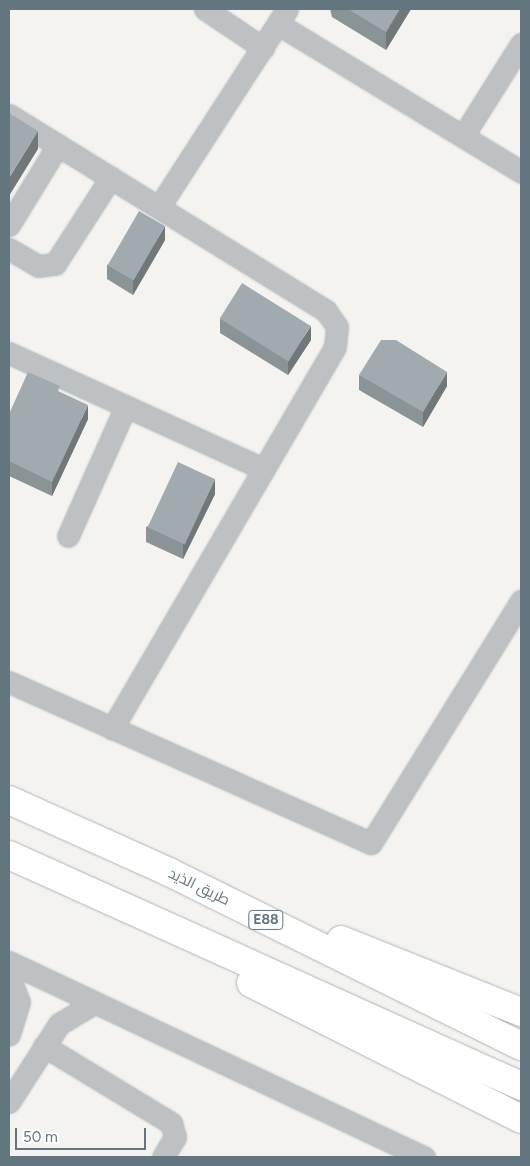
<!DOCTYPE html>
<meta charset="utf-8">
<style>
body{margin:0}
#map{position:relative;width:530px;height:1166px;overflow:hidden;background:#f4f3ef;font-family:Figtree,Cairo,sans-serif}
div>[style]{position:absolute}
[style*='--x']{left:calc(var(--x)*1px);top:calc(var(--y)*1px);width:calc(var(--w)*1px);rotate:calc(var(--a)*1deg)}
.roads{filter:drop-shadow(0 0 1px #b0b4b7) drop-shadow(0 0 1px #b0b4b7)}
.minor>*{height:21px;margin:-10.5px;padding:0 10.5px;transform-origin:10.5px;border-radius:10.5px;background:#bdc1c4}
.highway>*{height:28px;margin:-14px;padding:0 14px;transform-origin:14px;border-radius:14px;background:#fff}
.wall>*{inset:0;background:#8a9396}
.shaded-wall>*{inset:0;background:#71787a}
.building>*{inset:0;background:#a1abaf;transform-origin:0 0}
span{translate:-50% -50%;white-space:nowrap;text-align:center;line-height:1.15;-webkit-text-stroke:5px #fff;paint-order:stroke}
.shield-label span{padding:1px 4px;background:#fff;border:1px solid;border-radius:4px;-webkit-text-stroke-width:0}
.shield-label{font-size:14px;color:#637680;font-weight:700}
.street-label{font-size:15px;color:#637680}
.frame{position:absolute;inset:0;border:10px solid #637680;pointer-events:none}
.scale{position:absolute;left:15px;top:1128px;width:131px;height:22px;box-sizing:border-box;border:2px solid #637680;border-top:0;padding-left:6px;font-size:15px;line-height:18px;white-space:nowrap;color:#637680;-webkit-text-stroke:4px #fff;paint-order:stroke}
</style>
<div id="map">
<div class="roads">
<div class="minor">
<div style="--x:205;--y:9;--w:70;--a:33.9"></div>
<div style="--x:278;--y:24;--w:285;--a:31.3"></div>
<div style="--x:9;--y:115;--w:373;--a:31.7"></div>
<div style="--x:326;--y:311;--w:19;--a:55"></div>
<div style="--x:337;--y:327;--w:20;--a:96"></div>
<div style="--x:335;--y:347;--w:442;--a:120.3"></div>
<div style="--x:463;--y:136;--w:109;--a:-57.8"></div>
<div style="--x:159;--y:207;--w:236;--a:-57.1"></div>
<div style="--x:9;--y:225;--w:94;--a:-58.5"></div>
<div style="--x:9;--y:249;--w:34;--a:30"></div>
<div style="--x:38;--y:266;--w:17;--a:-7"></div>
<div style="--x:55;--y:264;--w:103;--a:-57.2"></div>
<div style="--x:9;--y:353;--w:280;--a:24.5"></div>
<div style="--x:68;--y:536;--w:142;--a:-66"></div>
<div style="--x:9;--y:682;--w:396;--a:24"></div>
<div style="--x:371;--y:843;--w:285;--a:-58.2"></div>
<div style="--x:9;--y:962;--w:459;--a:25.2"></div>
<div style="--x:9;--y:976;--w:28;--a:69"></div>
<div style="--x:19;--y:1002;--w:34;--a:107"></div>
<div style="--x:44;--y:1046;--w:149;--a:31.2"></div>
<div style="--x:171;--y:1123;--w:15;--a:74"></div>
<div style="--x:175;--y:1137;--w:23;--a:121"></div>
<div style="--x:9;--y:1102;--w:93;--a:-57.3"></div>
<div style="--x:59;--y:1024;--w:41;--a:-31"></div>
</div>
<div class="highway">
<div style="--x:9;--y:800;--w:175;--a:24.2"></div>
<div style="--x:169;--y:872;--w:393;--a:26.3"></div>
<div style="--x:9;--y:855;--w:562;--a:24.28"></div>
<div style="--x:341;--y:940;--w:194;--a:21.8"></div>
<div style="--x:251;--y:983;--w:302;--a:26.7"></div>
</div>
</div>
<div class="wall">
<div style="clip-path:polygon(330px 9px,411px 9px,386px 50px,332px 17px)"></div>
<div style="clip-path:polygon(165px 240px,133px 295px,107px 279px,107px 265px)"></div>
<div style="clip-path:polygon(220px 319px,311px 340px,288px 375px,220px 333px)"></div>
<div style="clip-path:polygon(359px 375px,447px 386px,423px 427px,359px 390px)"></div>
<div style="clip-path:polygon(9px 414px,88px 419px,52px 496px,9px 476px)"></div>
<div style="clip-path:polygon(215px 494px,183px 559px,146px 542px,146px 527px)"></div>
</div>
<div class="shaded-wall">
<div style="clip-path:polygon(400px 9px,411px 9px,386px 50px,386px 32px)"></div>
<div style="clip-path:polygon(38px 131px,38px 149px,9px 196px,9px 178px)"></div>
<div style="clip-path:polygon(165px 226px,165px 240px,133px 295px,133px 280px)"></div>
<div style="clip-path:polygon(311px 326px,311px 340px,288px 375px,288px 361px)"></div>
<div style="clip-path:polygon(447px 372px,447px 386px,423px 427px,423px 412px)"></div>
<div style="clip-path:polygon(88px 405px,88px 419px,52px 496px,52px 482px)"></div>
<div style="clip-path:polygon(215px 479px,215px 494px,183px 559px,183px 545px)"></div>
</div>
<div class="building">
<div style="clip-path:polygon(348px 9px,400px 9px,386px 32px)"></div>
<div style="clip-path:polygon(9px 113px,38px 131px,9px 178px)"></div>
<div style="left:139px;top:211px;width:30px;height:63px;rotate:30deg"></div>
<div style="left:242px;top:283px;width:81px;height:42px;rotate:32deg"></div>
<div style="clip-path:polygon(381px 340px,396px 340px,447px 372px,423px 412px,359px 375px)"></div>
<div style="clip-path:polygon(28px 372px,60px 386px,58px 391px,88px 405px,52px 482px,9px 461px,9px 414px)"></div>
<div style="left:178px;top:462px;width:41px;height:72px;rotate:25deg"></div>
</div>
<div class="shield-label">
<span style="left:266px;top:920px">E88</span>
</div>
<div class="street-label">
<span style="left:199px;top:887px;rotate:26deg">طريق الذيد</span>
</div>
<div class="frame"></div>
<div class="scale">50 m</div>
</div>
